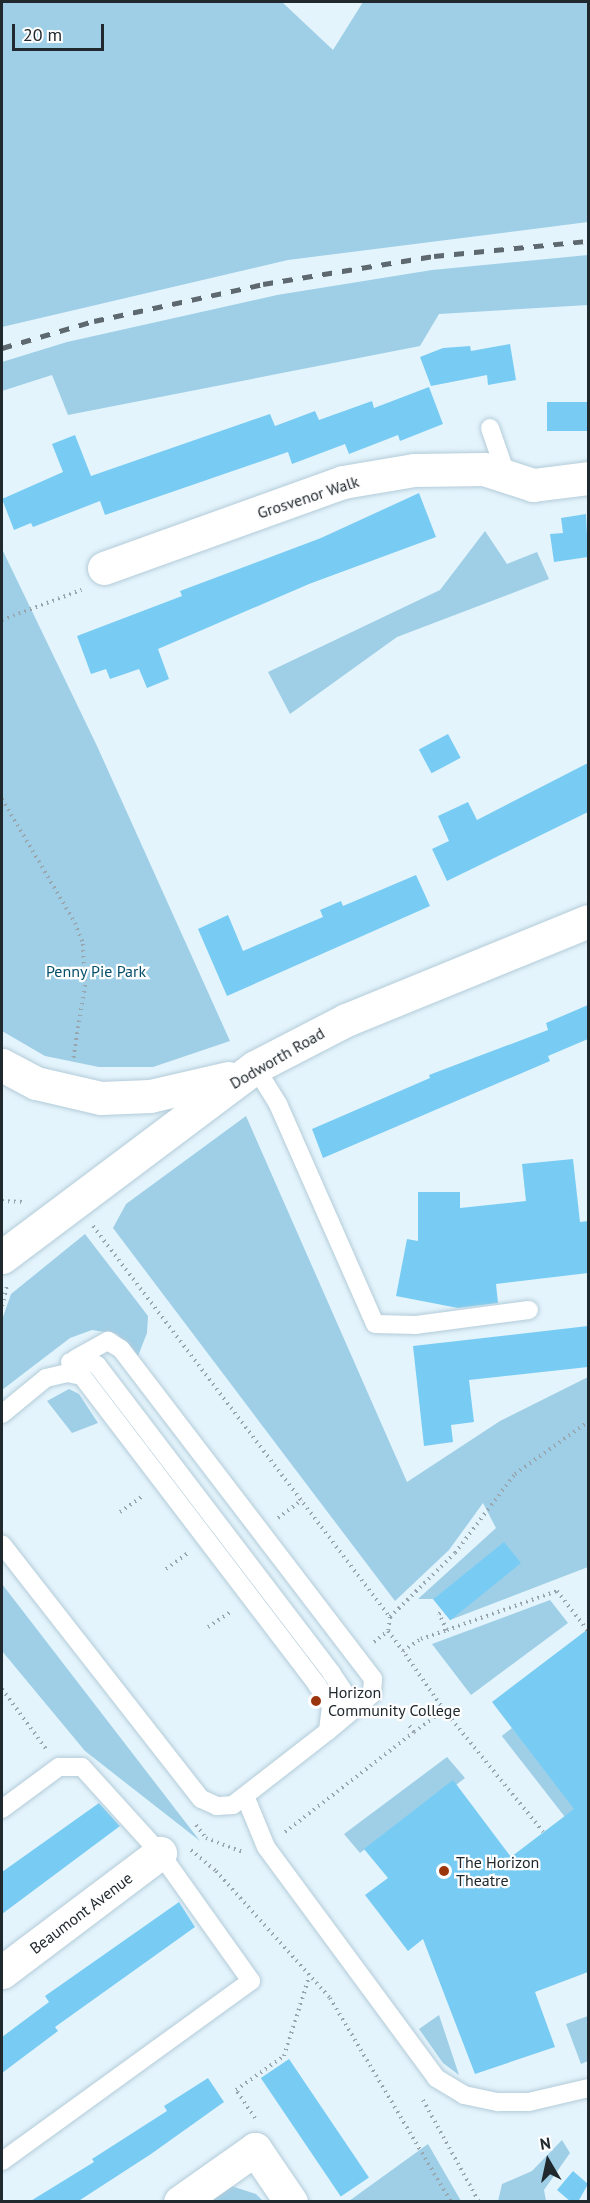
<!DOCTYPE html>
<style>
body{margin:0}
#map{position:relative;width:590px;height:2203px;overflow:hidden;background:#e4f4fc;font-family:"PT Sans",sans-serif}
div>[style]{position:absolute}
[style*='--x']{left:calc(var(--x)*1px);top:calc(var(--y)*1px);width:calc(var(--w)*1px);rotate:calc(var(--a)*1deg)}
.green>*{inset:0;background:#9ecfe7;transform-origin:0 0}
.building>*{inset:0;background:#78ccf4;transform-origin:0 0}
.path>*{height:4px;margin-top:-2px;transform-origin:0;background:repeating-linear-gradient(90deg,#98a5ac 0 1.5px,transparent 0 6px)}
.roads{filter:drop-shadow(0 0 2px #b3ccd9) drop-shadow(0 0 2px #b3ccd9)}
.service>*{height:18px;margin:-9px;padding:0 9px;transform-origin:9px;border-radius:9px;background:#fff}
.minor>*{height:33px;margin:-16.5px;padding:0 16.5px;transform-origin:16.5px;border-radius:16.5px;background:#fff}
.trunk>*{height:33px;margin:-16.5px;padding:0 16.5px;transform-origin:16.5px;border-radius:16.5px;background:#fff}
.rail>*{height:4.5px;margin-top:-2.25px;transform-origin:0;background:repeating-linear-gradient(90deg,#5e696f 0 10px,transparent 0 20px)}
.dots>*{width:16px;height:16px;translate:-50% -50%;box-sizing:border-box;border:3px solid #fefefe;border-radius:50%}
span{translate:-50% -50%;white-space:nowrap;text-align:center;line-height:1.15;-webkit-text-stroke:4.5px #fefefe;paint-order:stroke}
.street-label{font-size:16px;color:#20292e}
.park-label{font-size:16px;color:#044f69}
.poi-label{font-size:16px;color:#20292e}
.left{translate:0 -50%;text-align:left}
.frame{position:absolute;inset:0;border:3px solid #20292e;pointer-events:none}
.north{position:absolute;left:518px;top:2131px;width:60px;height:60px;-webkit-text-stroke:4px #fefefe;paint-order:stroke;rotate:351deg;font-size:16px;font-weight:700;line-height:24px;text-align:center;color:#20292e}
.north::after{content:'';display:block;margin:auto;width:21px;height:27px;background:#20292e;clip-path:polygon(50% 0,100% 100%,50% 72%,0 100%)}
.scale{position:absolute;left:12px;top:24px;width:92px;height:27px;box-sizing:border-box;border:3px solid #20292e;border-top:0;padding-left:8px;font-size:18px;line-height:21px;white-space:nowrap;color:#20292e;-webkit-text-stroke:4px #fefefe;paint-order:stroke}
</style>
<div id="map">
<div class="green">
<div style="clip-path:polygon(2px 2px,282px 2px,333px 50px,363px 2px,588px 2px,588px 222px,288px 260px,2px 327px)"></div>
<div style="clip-path:polygon(588px 255px,588px 305px,439px 314px,420px 346px,68px 415px,52px 375px,2px 391px,2px 362px,67px 342px,277px 295px,432px 270px)"></div>
<div style="clip-path:polygon(485px 531px,507px 564px,537px 552px,549px 579px,397px 637px,290px 714px,268px 672px,440px 590px)"></div>
<div style="clip-path:polygon(2px 549px,97px 746px,230px 1041px,153px 1067px,99px 1067px,45px 1056px,2px 1031px)"></div>
<div style="clip-path:polygon(246px 1116px,407px 1482px,500px 1421px,588px 1377px,588px 1567px,450px 1620px,433px 1599px,418px 1599px,496px 1528px,483px 1503px,449px 1550px,395px 1601px,326px 1510px,113px 1228px,126px 1204px)"></div>
<div style="clip-path:polygon(85px 1234px,148px 1316px,147px 1333px,138px 1356px,117px 1334px,92px 1330px,70px 1338px,2px 1390px,2px 1320px,11px 1294px)"></div>
<div style="clip-path:polygon(69px 1389px,79px 1394px,98px 1423px,72px 1433px,47px 1401px)"></div>
<div style="clip-path:polygon(2px 1584px,200px 1841px,85px 1751px,2px 1651px)"></div>
<div style="clip-path:polygon(550px 1600px,568px 1623px,471px 1695px,432px 1644px)"></div>
<div style="left:512px;top:1728px;width:109px;height:13px;rotate:52deg"></div>
<div style="clip-path:polygon(447px 1757px,465px 1778px,456px 1785px,453px 1781px,360px 1853px,344px 1834px)"></div>
<div style="clip-path:polygon(439px 2015px,459px 2075px,443px 2063px,419px 2029px)"></div>
<div style="clip-path:polygon(588px 2016px,588px 2061px,581px 2064px,566px 2024px)"></div>
<div style="clip-path:polygon(562px 2140px,570px 2153px,544px 2190px,546px 2201px,498px 2201px,502px 2184px,532px 2171px)"></div>
<div style="clip-path:polygon(428px 2144px,461px 2201px,349px 2201px)"></div>
<div style="clip-path:polygon(228px 2185px,256px 2194px,263px 2201px,205px 2202px)"></div>
</div>
<div class="building">
<div style="clip-path:polygon(510px 344px,516px 380px,488px 385px,487px 375px,431px 386px,420px 357px,443px 348px,470px 346px,471px 351px)"></div>
<div style="clip-path:polygon(429px 387px,443px 424px,400px 441px,398px 435px,349px 454px,345px 444px,292px 464px,288px 452px,105px 515px,100px 501px,33px 527px,31px 523px,14px 530px,2px 499px,63px 472px,52px 444px,75px 435px,91px 476px,270px 414px,275px 426px,315px 411px,319px 420px,372px 401px,374px 408px)"></div>
<div style="left:588px;top:402px;width:29px;height:41px;rotate:90deg"></div>
<div style="clip-path:polygon(419px 493px,436px 537px,309px 584px,158px 649px,169px 679px,147px 688px,139px 669px,110px 679px,106px 669px,91px 674px,77px 636px,182px 596px,180px 591px,321px 538px)"></div>
<div style="clip-path:polygon(586px 514px,588px 557px,554px 562px,550px 534px,563px 533px,561px 518px)"></div>
<div style="left:448px;top:734px;width:27px;height:33px;rotate:62deg"></div>
<div style="clip-path:polygon(588px 763px,588px 812px,447px 881px,432px 849px,449px 841px,438px 816px,468px 802px,477px 820px)"></div>
<div style="clip-path:polygon(416px 875px,430px 906px,227px 996px,198px 929px,228px 915px,243px 951px,323px 917px,320px 910px,341px 901px,343px 906px)"></div>
<div style="clip-path:polygon(588px 1005px,588px 1039px,548px 1056px,550px 1061px,323px 1158px,312px 1129px,430px 1078px,429px 1075px,548px 1030px,546px 1023px)"></div>
<div style="clip-path:polygon(573px 1159px,580px 1222px,588px 1221px,588px 1273px,496px 1284px,498px 1303px,458px 1308px,396px 1296px,407px 1239px,418px 1241px,418px 1192px,460px 1192px,460px 1208px,526px 1201px,522px 1164px)"></div>
<div style="clip-path:polygon(588px 1326px,588px 1367px,469px 1380px,474px 1422px,451px 1425px,453px 1442px,424px 1446px,413px 1346px)"></div>
<div style="left:504px;top:1542px;width:27px;height:91px;rotate:51deg"></div>
<div style="clip-path:polygon(588px 1629px,588px 1972px,535px 1992px,555px 2047px,475px 2074px,423px 1939px,408px 1951px,365px 1895px,388px 1878px,364px 1849px,453px 1780px,511px 1857px,574px 1809px,492px 1702px)"></div>
<div style="clip-path:polygon(99px 1803px,120px 1826px,2px 1914px,2px 1872px)"></div>
<div style="clip-path:polygon(179px 1902px,195px 1927px,55px 2027px,58px 2031px,2px 2073px,2px 2037px,49px 2002px,45px 1996px)"></div>
<div style="left:289px;top:2059px;width:143px;height:34px;rotate:56deg"></div>
<div style="clip-path:polygon(208px 2078px,224px 2102px,151px 2154px,77px 2202px,29px 2202px,94px 2162px,92px 2159px,167px 2111px,164px 2106px)"></div>
<div style="clip-path:polygon(573px 2171px,588px 2184px,578px 2202px,571px 2202px,557px 2190px)"></div>
</div>
<div class="path">
<div style="--x:2;--y:620;--w:85;--a:-20.8"></div>
<div style="--x:2;--y:799;--w:144;--a:59.5"></div>
<div style="--x:75;--y:923;--w:22;--a:69"></div>
<div style="--x:83;--y:944;--w:41;--a:87.2"></div>
<div style="--x:85;--y:985;--w:76;--a:99.1"></div>
<div style="--x:2;--y:1201;--w:21;--a:3"></div>
<div style="--x:93;--y:1226;--w:491;--a:52.8"></div>
<div style="--x:390;--y:1617;--w:14;--a:98"></div>
<div style="--x:388;--y:1631;--w:25;--a:53"></div>
<div style="--x:2;--y:1306;--w:21;--a:-76"></div>
<div style="--x:120;--y:1512;--w:29;--a:-35"></div>
<div style="--x:278;--y:1518;--w:30;--a:-37"></div>
<div style="--x:166;--y:1569;--w:26;--a:-36"></div>
<div style="--x:390;--y:1617;--w:91;--a:-44.6"></div>
<div style="--x:455;--y:1553;--w:99;--a:-52.8"></div>
<div style="--x:515;--y:1474;--w:90;--a:-35.5"></div>
<div style="--x:208;--y:1627;--w:29;--a:-34"></div>
<div style="--x:447;--y:1630;--w:117;--a:-19.5"></div>
<div style="--x:557;--y:1591;--w:51;--a:52.2"></div>
<div style="--x:374;--y:1642;--w:18;--a:-38"></div>
<div style="--x:2;--y:1689;--w:74;--a:53.7"></div>
<div style="--x:444;--y:1710;--w:157;--a:50.9"></div>
<div style="--x:414;--y:1732;--w:37;--a:-36"></div>
<div style="--x:444;--y:1710;--w:72;--a:-124.8"></div>
<div style="--x:403;--y:1651;--w:22;--a:-34"></div>
<div style="--x:421;--y:1639;--w:28;--a:-19"></div>
<div style="--x:447;--y:1630;--w:18;--a:-117"></div>
<div style="--x:439;--y:1614;--w:5;--a:-37"></div>
<div style="--x:196;--y:1825;--w:16;--a:52"></div>
<div style="--x:206;--y:1838;--w:39;--a:21"></div>
<div style="--x:285;--y:1832;--w:163;--a:-37.8"></div>
<div style="--x:414;--y:1732;--w:9;--a:-126"></div>
<div style="--x:191;--y:1850;--w:33;--a:40"></div>
<div style="--x:216;--y:1871;--w:171;--a:48.1"></div>
<div style="--x:330;--y:1998;--w:237;--a:59.3"></div>
<div style="--x:423;--y:2100;--w:116;--a:61.2"></div>
<div style="--x:255;--y:2118;--w:34;--a:-124"></div>
<div style="--x:236;--y:2090;--w:59;--a:-35.3"></div>
<div style="--x:284;--y:2056;--w:83;--a:-72.4"></div>
</div>
<div class="roads">
<div class="service">
<div style="--x:490;--y:428;--w:55;--a:70.9"></div>
<div style="--x:255;--y:1067;--w:44;--a:58.1"></div>
<div style="--x:278;--y:1104;--w:240;--a:66.2"></div>
<div style="--x:375;--y:1324;--w:41;--a:1.4"></div>
<div style="--x:416;--y:1325;--w:114;--a:-7.6"></div>
<div style="--x:75;--y:1359;--w:38;--a:-29"></div>
<div style="--x:108;--y:1341;--w:15;--a:32"></div>
<div style="--x:121;--y:1349;--w:415;--a:52.6"></div>
<div style="--x:373;--y:1679;--w:15;--a:94"></div>
<div style="--x:372;--y:1694;--w:57;--a:139.9"></div>
<div style="--x:70;--y:1362;--w:16;--a:-11"></div>
<div style="--x:86;--y:1359;--w:13;--a:29"></div>
<div style="--x:97;--y:1365;--w:388;--a:52.7"></div>
<div style="--x:332;--y:1674;--w:25;--a:56"></div>
<div style="--x:346;--y:1695;--w:13;--a:94"></div>
<div style="--x:345;--y:1708;--w:17;--a:126"></div>
<div style="--x:2;--y:1414;--w:57;--a:-39.3"></div>
<div style="--x:46;--y:1378;--w:22;--a:-13"></div>
<div style="--x:67;--y:1373;--w:15;--a:11"></div>
<div style="--x:82;--y:1376;--w:388;--a:52.7"></div>
<div style="--x:317;--y:1685;--w:25;--a:56"></div>
<div style="--x:331;--y:1706;--w:25;--a:97"></div>
<div style="--x:328;--y:1731;--w:120;--a:142.1"></div>
<div style="--x:233;--y:1805;--w:16;--a:176"></div>
<div style="--x:217;--y:1806;--w:17;--a:-156"></div>
<div style="--x:201;--y:1799;--w:323;--a:-128"></div>
<div style="--x:245;--y:1796;--w:55;--a:67.6"></div>
<div style="--x:266;--y:1847;--w:287;--a:53.6"></div>
<div style="--x:436;--y:2078;--w:33;--a:31"></div>
<div style="--x:464;--y:2095;--w:35;--a:12"></div>
<div style="--x:498;--y:2102;--w:31;--a:0"></div>
<div style="--x:529;--y:2102;--w:61;--a:-13.3"></div>
<div style="--x:2;--y:1809;--w:71;--a:-36.4"></div>
<div style="--x:59;--y:1767;--w:23;--a:0"></div>
<div style="--x:82;--y:1767;--w:116;--a:47.8"></div>
<div style="--x:160;--y:1853;--w:157;--a:54.6"></div>
<div style="--x:251;--y:1981;--w:307;--a:144.1"></div>
</div>
<div class="minor">
<div style="--x:104;--y:568;--w:254;--a:-19.8"></div>
<div style="--x:343;--y:482;--w:72;--a:-9.6"></div>
<div style="--x:414;--y:470;--w:70;--a:-0.8"></div>
<div style="--x:484;--y:469;--w:52;--a:18.1"></div>
<div style="--x:533;--y:485;--w:55;--a:-7.3"></div>
<div style="--x:2;--y:1972;--w:198;--a:-37"></div>
<div style="--x:180;--y:2202;--w:92;--a:-35.2"></div>
<div style="--x:255;--y:2149;--w:64;--a:55.8"></div>
</div>
<div class="trunk">
<div style="--x:2;--y:1065;--w:38;--a:28"></div>
<div style="--x:36;--y:1083;--w:67;--a:13"></div>
<div style="--x:101;--y:1098;--w:49;--a:-2.3"></div>
<div style="--x:150;--y:1096;--w:80;--a:-13"></div>
<div style="--x:2;--y:1257;--w:316;--a:-36.9"></div>
<div style="--x:255;--y:1067;--w:102;--a:-27.3"></div>
<div style="--x:346;--y:1020;--w:261;--a:-22.2"></div>
</div>
</div>
<div class="rail">
<div style="--x:2;--y:348;--w:96;--a:-16.4"></div>
<div style="--x:94;--y:321;--w:173;--a:-12.3"></div>
<div style="--x:263;--y:284;--w:173;--a:-9.3"></div>
<div style="--x:434;--y:256;--w:155;--a:-5.6"></div>
</div>
<div class="dots">
<div style="left:316px;top:1701px;background:#9b350e"></div>
<div style="left:444px;top:1871px;background:#9b350e"></div>
</div>
<div class="street-label">
<span style="left:308px;top:497px;rotate:-18deg">Grosvenor Walk</span>
<span style="left:277px;top:1058px;rotate:-30deg">Dodworth Road</span>
<span style="left:81px;top:1913px;rotate:-37deg">Beaumont Avenue</span>
</div>
<div class="park-label">
<span style="left:96px;top:971px">Penny Pie Park</span>
</div>
<div class="poi-label">
<span class="left" style="left:328px;top:1701px">Horizon<br>Community College</span>
<span class="left" style="left:456px;top:1871px">The Horizon<br>Theatre</span>
</div>
<div class="frame"></div>
<div class="north">N</div>
<div class="scale">20 m</div>
</div>
